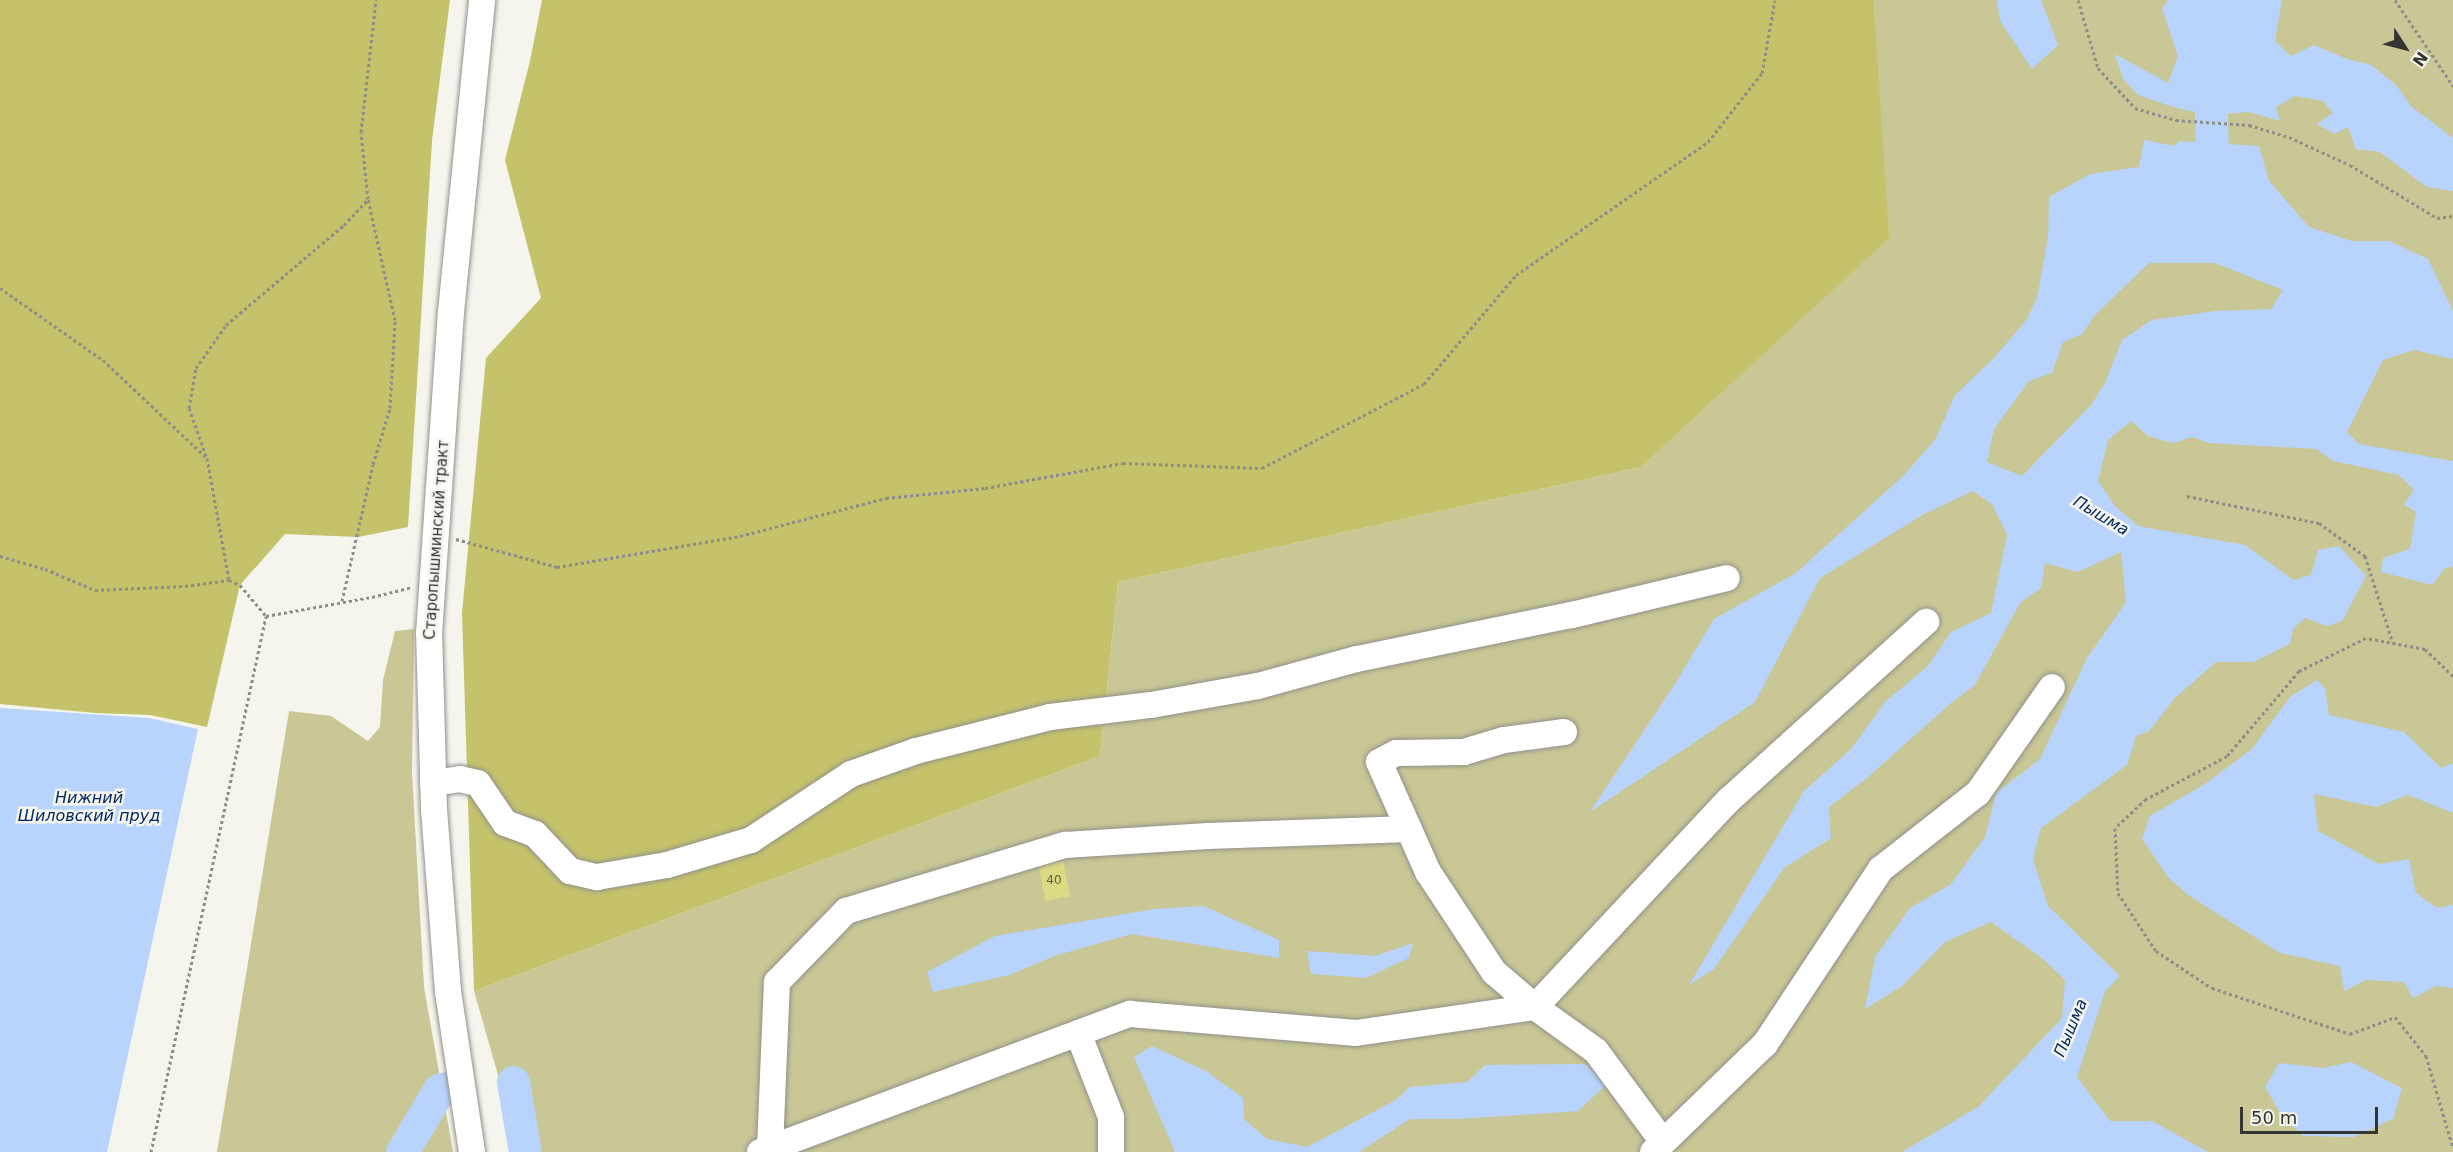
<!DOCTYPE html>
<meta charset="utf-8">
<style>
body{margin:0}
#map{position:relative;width:2453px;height:1152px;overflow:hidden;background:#f5f5ee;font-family:"DejaVu Sans",sans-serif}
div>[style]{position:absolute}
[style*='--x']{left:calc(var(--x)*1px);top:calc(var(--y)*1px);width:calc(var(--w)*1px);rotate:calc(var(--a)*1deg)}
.green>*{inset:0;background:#c8c795}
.forest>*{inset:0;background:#c5c26c}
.water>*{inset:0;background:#b8d3fc}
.river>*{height:33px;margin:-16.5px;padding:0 16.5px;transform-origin:16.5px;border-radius:16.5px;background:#b8d3fc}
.building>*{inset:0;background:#ddda84;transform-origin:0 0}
.path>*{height:3px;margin-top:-1.5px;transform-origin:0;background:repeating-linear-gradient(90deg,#8c8c88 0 3px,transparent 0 6px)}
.roads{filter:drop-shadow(0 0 2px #91918b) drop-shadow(0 0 2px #91918b)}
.minor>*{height:26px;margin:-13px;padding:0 13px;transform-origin:13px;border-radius:13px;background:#fff}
span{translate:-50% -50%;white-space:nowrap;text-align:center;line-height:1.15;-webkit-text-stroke:5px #f5f5ee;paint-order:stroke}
.number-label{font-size:12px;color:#5f5e46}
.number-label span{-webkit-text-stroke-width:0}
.street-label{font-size:15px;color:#353532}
.water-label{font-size:16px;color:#032963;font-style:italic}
.north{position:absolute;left:2375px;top:18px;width:60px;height:60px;-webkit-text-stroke:4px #f5f5ee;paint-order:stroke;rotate:126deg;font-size:16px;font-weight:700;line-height:24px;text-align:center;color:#353532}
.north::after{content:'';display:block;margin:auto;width:21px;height:27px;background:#353532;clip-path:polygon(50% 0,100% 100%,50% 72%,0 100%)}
.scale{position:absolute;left:2240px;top:1107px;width:138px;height:27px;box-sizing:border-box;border:3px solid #353532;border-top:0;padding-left:8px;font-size:18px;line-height:21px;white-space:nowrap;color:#353532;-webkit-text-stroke:4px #f5f5ee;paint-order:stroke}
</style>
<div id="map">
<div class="green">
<div style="clip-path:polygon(1874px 0,2453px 0,2453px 1152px,520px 1152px,474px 991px,1100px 756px,1118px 582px,1641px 467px,1888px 238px)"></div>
<div style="clip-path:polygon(414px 629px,412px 772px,424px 987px,453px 1152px,217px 1152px,289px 711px,331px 716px,368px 741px,380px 727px,383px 680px,395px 631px)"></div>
</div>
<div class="forest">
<div style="clip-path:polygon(0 0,450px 0,432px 141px,408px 527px,358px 537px,285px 534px,240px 585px,207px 727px,150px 715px,95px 713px,0 704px)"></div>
<div style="clip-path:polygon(542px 0,1874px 0,1889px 238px,1641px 467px,1118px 582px,1100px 756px,474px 991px,462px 613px,486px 358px,541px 298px,505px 160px,530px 61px)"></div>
</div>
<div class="water">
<div style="clip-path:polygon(1997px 0,2041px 0,2058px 45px,2032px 69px,2000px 21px)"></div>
<div style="clip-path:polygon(2168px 0,2282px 0,2275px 41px,2291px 56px,2314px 45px,2347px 59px,2371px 65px,2396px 85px,2412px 107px,2453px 138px,2453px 191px,2427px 187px,2380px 152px,2356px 149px,2348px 127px,2335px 134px,2317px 124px,2333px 113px,2323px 101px,2295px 96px,2276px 107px,2280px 121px,2249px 112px,2211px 115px,2176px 108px,2138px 95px,2123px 79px,2115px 54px,2168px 83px,2178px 56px,2162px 9px)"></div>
<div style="clip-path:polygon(evenodd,2144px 140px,2175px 146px,2179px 141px,2259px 146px,2269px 181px,2309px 227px,2352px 241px,2389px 241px,2428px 259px,2453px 311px,2453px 359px,2414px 350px,2383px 360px,2347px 432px,2359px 444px,2453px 461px,2453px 566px,2444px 569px,2432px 585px,2381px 572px,2383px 558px,2410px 549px,2416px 512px,2404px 504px,2414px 490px,2399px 475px,2333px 461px,2316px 449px,2209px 443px,2192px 437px,2173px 443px,2148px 436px,2131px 421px,2108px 440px,2098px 481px,2115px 506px,2138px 526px,2245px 545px,2293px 580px,2311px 575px,2318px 550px,2339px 546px,2366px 576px,2342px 621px,2327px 626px,2305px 618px,2293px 629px,2290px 644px,2253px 662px,2216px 662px,2175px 698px,2149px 731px,2136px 736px,2127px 765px,2041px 828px,2033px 859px,2048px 906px,2120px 976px,2105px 991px,2077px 1077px,2110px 1121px,2152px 1121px,2208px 1152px,1902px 1152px,1978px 1107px,2062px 1018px,2065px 980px,2043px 959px,1991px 922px,1945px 942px,1902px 986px,1865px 1009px,1875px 957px,1910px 908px,1951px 884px,1985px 837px,1996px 793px,2040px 759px,2087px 658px,2126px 602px,2121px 552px,2078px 572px,2045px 563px,2041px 588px,2020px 603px,1975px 685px,1952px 702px,1867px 778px,1829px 807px,1831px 838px,1784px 868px,1714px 969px,1689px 985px,1804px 791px,1851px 749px,1886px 701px,1927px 667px,1951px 632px,1991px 613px,2007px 535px,1992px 504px,1973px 491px,1924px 514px,1820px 578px,1755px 702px,1590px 812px,1673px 687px,1714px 619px,1796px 573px,1903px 476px,1935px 440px,1955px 395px,1994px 358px,2027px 319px,2037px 298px,2048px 238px,2049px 197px,2090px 174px,2139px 167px,2144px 140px,2149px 263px,2215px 263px,2283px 290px,2271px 309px,2215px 311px,2152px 320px,2122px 340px,2105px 383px,2091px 405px,2022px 476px,1987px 462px,1994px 429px,2029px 381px,2052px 373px,2063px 342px,2082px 334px,2096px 314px,2149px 263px)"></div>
<div style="clip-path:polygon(2317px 680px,2325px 688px,2329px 715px,2404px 732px,2441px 768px,2453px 763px,2453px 813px,2408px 795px,2376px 807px,2314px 794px,2318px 831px,2379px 864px,2409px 859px,2416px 893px,2437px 908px,2453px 905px,2453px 988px,2436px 986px,2413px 998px,2404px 982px,2366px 980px,2344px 991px,2340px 966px,2280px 953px,2188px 895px,2168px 877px,2142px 839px,2150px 816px,2205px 784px,2252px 749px,2290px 697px)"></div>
<div style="clip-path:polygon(0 708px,149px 718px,198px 729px,107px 1152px,0 1152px)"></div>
<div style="clip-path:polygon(1204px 906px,1279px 940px,1279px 958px,1132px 934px,1054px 956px,1010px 975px,933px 992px,927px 972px,995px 936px,1155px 909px)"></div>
<div style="clip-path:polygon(1413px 943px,1409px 958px,1366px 978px,1311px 974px,1307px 951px,1375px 956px)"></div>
<div style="clip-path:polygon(1152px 1046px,1206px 1071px,1243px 1098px,1244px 1119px,1267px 1139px,1307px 1147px,1394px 1101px,1410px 1087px,1467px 1082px,1485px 1065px,1585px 1064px,1607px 1084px,1578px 1111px,1459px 1119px,1410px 1119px,1359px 1152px,1175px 1152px,1134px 1057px)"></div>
<div style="clip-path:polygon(2351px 1062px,2402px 1088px,2393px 1119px,2354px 1137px,2303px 1136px,2282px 1116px,2265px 1087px,2279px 1063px,2323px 1068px)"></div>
</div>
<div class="river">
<div style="--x:2196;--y:0;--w:74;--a:79.1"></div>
<div style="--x:2210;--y:73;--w:91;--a:88.7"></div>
<div style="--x:2212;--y:164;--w:24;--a:68"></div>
<div style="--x:513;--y:1082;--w:71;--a:80.3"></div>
<div style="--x:402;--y:1152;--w:72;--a:-59.2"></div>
<div style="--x:439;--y:1090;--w:11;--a:-15"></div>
</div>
<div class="building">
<div style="left:1063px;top:860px;width:37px;height:25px;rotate:79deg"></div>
</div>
<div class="path">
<div style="--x:2078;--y:0;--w:71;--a:73.6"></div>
<div style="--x:2098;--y:68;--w:54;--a:47.2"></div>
<div style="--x:2135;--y:108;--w:43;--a:16.3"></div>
<div style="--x:2176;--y:120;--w:73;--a:3.9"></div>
<div style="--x:2249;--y:125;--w:42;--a:16.7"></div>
<div style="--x:2289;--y:137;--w:67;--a:24.7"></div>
<div style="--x:2350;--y:165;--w:102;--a:31.3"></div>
<div style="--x:2437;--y:218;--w:16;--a:-7"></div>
<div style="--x:2395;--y:0;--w:104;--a:56"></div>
<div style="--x:0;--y:288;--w:126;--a:35"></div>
<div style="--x:103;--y:360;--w:143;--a:43.3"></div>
<div style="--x:207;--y:458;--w:124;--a:79.8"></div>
<div style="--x:206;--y:456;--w:51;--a:-109.5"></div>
<div style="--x:189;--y:408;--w:41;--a:-80.1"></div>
<div style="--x:196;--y:368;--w:52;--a:-55.1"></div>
<div style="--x:226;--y:325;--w:155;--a:-40.3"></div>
<div style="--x:344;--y:225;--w:35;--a:-47"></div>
<div style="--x:2187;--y:496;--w:135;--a:11.6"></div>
<div style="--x:2319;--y:523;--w:57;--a:35.7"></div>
<div style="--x:2365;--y:556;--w:91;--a:72.2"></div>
<div style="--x:456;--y:539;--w:105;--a:15.5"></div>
<div style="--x:557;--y:567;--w:186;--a:-9.6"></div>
<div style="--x:740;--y:536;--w:151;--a:-14.6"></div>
<div style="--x:886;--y:498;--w:100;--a:-5.8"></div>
<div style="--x:985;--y:488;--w:140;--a:-10.3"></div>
<div style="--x:1123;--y:463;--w:139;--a:2.1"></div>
<div style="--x:1262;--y:468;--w:182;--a:-27.4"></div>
<div style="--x:1424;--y:384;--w:143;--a:-49.8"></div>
<div style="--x:1516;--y:275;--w:234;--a:-34.7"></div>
<div style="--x:1708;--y:142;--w:88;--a:-52"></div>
<div style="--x:1762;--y:73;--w:74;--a:-79.9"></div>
<div style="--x:0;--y:556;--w:47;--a:16.1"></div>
<div style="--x:45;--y:569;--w:54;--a:22.8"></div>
<div style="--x:95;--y:590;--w:90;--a:-2.5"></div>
<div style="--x:185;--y:586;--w:44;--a:-7.8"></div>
<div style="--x:229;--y:580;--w:12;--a:24"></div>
<div style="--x:240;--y:585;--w:40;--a:50"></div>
<div style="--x:342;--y:601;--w:140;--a:-77.2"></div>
<div style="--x:373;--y:464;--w:59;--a:-73.1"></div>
<div style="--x:390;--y:408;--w:88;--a:-86.7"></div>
<div style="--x:395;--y:320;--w:124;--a:-102.6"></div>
<div style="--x:368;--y:199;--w:67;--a:-96"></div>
<div style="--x:361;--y:132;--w:133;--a:-83.5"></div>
<div style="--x:2453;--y:676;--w:39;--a:-136"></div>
<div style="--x:2425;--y:649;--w:60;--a:-169.4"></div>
<div style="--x:2366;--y:638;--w:75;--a:153.8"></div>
<div style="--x:2299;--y:671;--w:111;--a:130.3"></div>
<div style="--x:2227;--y:756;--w:92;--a:152"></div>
<div style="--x:2146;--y:799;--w:42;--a:136.9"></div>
<div style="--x:2115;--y:828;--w:65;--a:87.4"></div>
<div style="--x:2118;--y:893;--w:69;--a:56.8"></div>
<div style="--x:2156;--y:951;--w:67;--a:33.5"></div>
<div style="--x:2212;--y:988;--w:145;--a:18.4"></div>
<div style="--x:2350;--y:1034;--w:48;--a:-20.7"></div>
<div style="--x:2395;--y:1017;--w:50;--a:51.5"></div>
<div style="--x:2426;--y:1056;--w:96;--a:73.6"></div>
<div style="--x:151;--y:1152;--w:548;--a:-77.89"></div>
<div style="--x:266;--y:616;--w:108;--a:-10.2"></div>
<div style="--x:372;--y:597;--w:41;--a:-14"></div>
</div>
<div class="roads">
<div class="minor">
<div style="--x:1564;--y:732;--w:61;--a:172.4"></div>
<div style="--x:1504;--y:740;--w:42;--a:163.3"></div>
<div style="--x:1464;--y:752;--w:68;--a:179.2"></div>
<div style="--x:1396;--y:753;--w:19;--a:152"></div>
<div style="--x:1379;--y:762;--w:120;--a:66"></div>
<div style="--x:1428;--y:872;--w:120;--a:56.6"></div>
<div style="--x:1494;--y:972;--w:54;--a:40.5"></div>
<div style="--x:1535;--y:1007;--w:75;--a:35.8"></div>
<div style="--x:1596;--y:1051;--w:113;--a:53.6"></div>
<div style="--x:433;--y:783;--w:27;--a:-8"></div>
<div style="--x:460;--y:779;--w:18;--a:13"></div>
<div style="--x:478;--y:783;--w:48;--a:56"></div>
<div style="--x:505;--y:823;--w:32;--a:20"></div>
<div style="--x:535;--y:834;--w:51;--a:46.6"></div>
<div style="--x:570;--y:871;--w:28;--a:13"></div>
<div style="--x:597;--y:877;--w:71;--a:-9.7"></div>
<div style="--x:667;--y:865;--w:88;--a:-16.6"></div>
<div style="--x:751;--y:840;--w:120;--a:-33.4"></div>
<div style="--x:851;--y:774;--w:69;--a:-19.5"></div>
<div style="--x:916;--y:751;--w:138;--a:-14.2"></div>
<div style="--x:1050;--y:717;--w:102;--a:-6.8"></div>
<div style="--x:1151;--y:705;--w:109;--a:-10.1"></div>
<div style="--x:1258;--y:686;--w:103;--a:-15.3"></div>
<div style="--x:1357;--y:659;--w:219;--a:-11.6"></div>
<div style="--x:1572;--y:615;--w:159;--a:-13.4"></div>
<div style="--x:1078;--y:1033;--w:90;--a:68.6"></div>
<div style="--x:1111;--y:1117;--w:35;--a:90"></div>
<div style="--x:770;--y:1148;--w:166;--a:-87.6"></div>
<div style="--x:777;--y:982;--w:99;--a:-45.8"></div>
<div style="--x:846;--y:911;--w:229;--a:-16.8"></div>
<div style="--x:1065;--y:845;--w:143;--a:-3.6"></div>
<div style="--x:1208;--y:836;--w:201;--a:-2"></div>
<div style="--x:472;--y:1152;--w:163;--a:-98.5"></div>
<div style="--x:448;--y:991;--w:183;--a:-94.4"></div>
<div style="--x:434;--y:809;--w:175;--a:-91.6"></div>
<div style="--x:429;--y:634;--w:323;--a:-86.1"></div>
<div style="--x:451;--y:312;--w:314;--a:-84.3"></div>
<div style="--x:760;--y:1152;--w:395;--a:-20.5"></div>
<div style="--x:1130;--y:1014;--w:227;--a:4.8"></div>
<div style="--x:1356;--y:1033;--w:181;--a:-8.3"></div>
<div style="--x:1535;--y:1007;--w:284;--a:-46.9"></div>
<div style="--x:1729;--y:800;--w:266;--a:-42.1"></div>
<div style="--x:1653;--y:1152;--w:156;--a:-44"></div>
<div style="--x:1765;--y:1044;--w:210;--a:-56.5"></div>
<div style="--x:1881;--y:869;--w:123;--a:-38.1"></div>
<div style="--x:1978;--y:793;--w:129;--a:-55.1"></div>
</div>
</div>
<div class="number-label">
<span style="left:1054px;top:881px">40</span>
</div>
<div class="street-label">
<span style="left:437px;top:540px;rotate:-86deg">Старопышминский тракт</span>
</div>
<div class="water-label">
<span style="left:2101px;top:516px;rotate:31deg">Пышма</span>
<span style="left:89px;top:807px">Нижний<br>Шиловский пруд</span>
<span style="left:2071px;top:1028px;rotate:-67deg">Пышма</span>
</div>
<div class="north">N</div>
<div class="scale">50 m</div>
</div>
